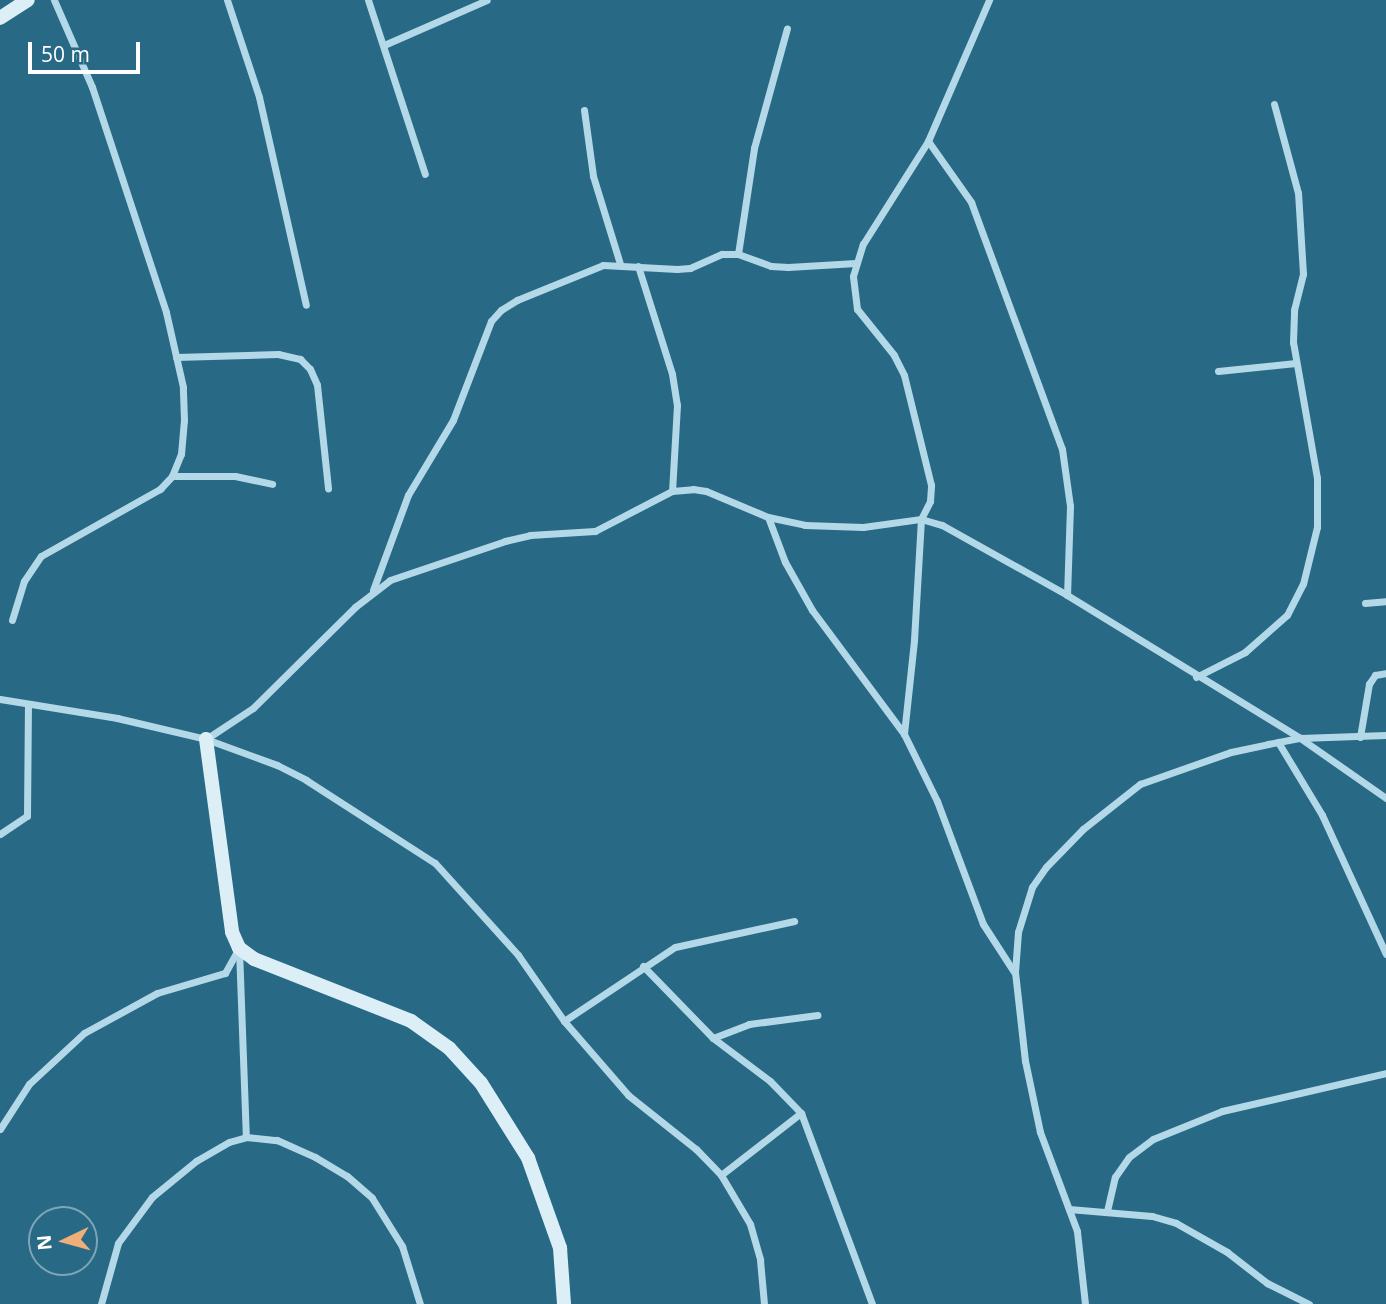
<!DOCTYPE html>
<style>
body{margin:0}
#map{position:relative;width:1386px;height:1304px;overflow:hidden;background:#286986;font-family:"Open Sans",sans-serif}
div>[style]{position:absolute}
[style*='--x']{left:calc(var(--x)*1px);top:calc(var(--y)*1px);width:calc(var(--w)*1px);rotate:calc(var(--a)*1deg)}
.street>*{height:7px;margin:-3.5px;padding:0 3.5px;transform-origin:3.5px;border-radius:3.5px;background:#b3d8e8}
.secondary>*{height:14px;margin:-7px;padding:0 7px;transform-origin:7px;border-radius:7px;background:#dceff7}
span{translate:-50% -50%;white-space:nowrap;text-align:center;line-height:1.15;-webkit-text-stroke:7px #286986;paint-order:stroke}
.north{position:absolute;left:28px;top:1206px;width:70px;height:70px;box-sizing:border-box;background:#286986;border:2px solid #7ea5b6;border-radius:50%;rotate:265deg;font-size:19px;font-weight:700;line-height:28px;text-align:center;color:#fff}
.north::after{content:'';display:block;margin:auto;width:24px;height:32px;background:#f0af78;clip-path:polygon(50% 0,100% 100%,50% 72%,0 100%)}
.scale{position:absolute;left:28px;top:42px;width:112px;height:32px;box-sizing:border-box;border:4px solid #fff;border-top:0;padding-left:9px;font-size:21px;line-height:24px;white-space:nowrap;color:#fff;-webkit-text-stroke:5px #286986;paint-order:stroke}
</style>
<div id="map">
<div class="street">
<div style="--x:227;--y:0;--w:102;--a:71.7"></div>
<div style="--x:259;--y:97;--w:213;--a:77.3"></div>
<div style="--x:368;--y:0;--w:183;--a:71.9"></div>
<div style="--x:384;--y:45;--w:112;--a:-23.6"></div>
<div style="--x:584;--y:110;--w:67;--a:82.2"></div>
<div style="--x:593;--y:176;--w:92;--a:72.9"></div>
<div style="--x:928;--y:141;--w:75;--a:54.8"></div>
<div style="--x:971;--y:202;--w:263;--a:69.8"></div>
<div style="--x:1062;--y:449;--w:58;--a:82"></div>
<div style="--x:1070;--y:506;--w:89;--a:91.9"></div>
<div style="--x:738;--y:254;--w:107;--a:-81.4"></div>
<div style="--x:754;--y:148;--w:124;--a:-74.6"></div>
<div style="--x:638;--y:266;--w:113;--a:72.5"></div>
<div style="--x:672;--y:374;--w:31;--a:81"></div>
<div style="--x:677;--y:405;--w:86;--a:93.3"></div>
<div style="--x:176;--y:357;--w:102;--a:-1.7"></div>
<div style="--x:278;--y:354;--w:23;--a:13"></div>
<div style="--x:300;--y:359;--w:14;--a:45"></div>
<div style="--x:310;--y:369;--w:17;--a:66"></div>
<div style="--x:317;--y:385;--w:104;--a:83.9"></div>
<div style="--x:1218;--y:371;--w:78;--a:-5.9"></div>
<div style="--x:172;--y:476;--w:63;--a:0"></div>
<div style="--x:235;--y:476;--w:38;--a:12"></div>
<div style="--x:768;--y:517;--w:48;--a:69.3"></div>
<div style="--x:785;--y:562;--w:55;--a:60.6"></div>
<div style="--x:812;--y:610;--w:154;--a:53.4"></div>
<div style="--x:904;--y:734;--w:75;--a:63.8"></div>
<div style="--x:937;--y:801;--w:131;--a:69.5"></div>
<div style="--x:983;--y:924;--w:57;--a:57.1"></div>
<div style="--x:373;--y:590;--w:101;--a:-69.8"></div>
<div style="--x:408;--y:495;--w:87;--a:-59"></div>
<div style="--x:453;--y:420;--w:106;--a:-69"></div>
<div style="--x:491;--y:321;--w:15;--a:-48"></div>
<div style="--x:501;--y:310;--w:19;--a:-32"></div>
<div style="--x:517;--y:300;--w:93;--a:-22.1"></div>
<div style="--x:603;--y:265;--w:74;--a:3.1"></div>
<div style="--x:677;--y:269;--w:13;--a:-4"></div>
<div style="--x:690;--y:268;--w:35;--a:-24"></div>
<div style="--x:722;--y:254;--w:16;--a:0"></div>
<div style="--x:738;--y:254;--w:35;--a:20"></div>
<div style="--x:771;--y:266;--w:17;--a:3"></div>
<div style="--x:788;--y:267;--w:68;--a:-3.4"></div>
<div style="--x:1365;--y:603;--w:21;--a:-5"></div>
<div style="--x:12;--y:620;--w:41;--a:-72.9"></div>
<div style="--x:24;--y:581;--w:30;--a:-56"></div>
<div style="--x:41;--y:556;--w:137;--a:-29.4"></div>
<div style="--x:160;--y:489;--w:18;--a:-47"></div>
<div style="--x:172;--y:476;--w:24;--a:-68"></div>
<div style="--x:181;--y:454;--w:34;--a:-85"></div>
<div style="--x:184;--y:420;--w:33;--a:-92"></div>
<div style="--x:183;--y:387;--w:77;--a:-102.8"></div>
<div style="--x:166;--y:312;--w:237;--a:-108.2"></div>
<div style="--x:92;--y:87;--w:95;--a:-113.6"></div>
<div style="--x:1196;--y:677;--w:55;--a:-27"></div>
<div style="--x:1245;--y:652;--w:56;--a:-41.4"></div>
<div style="--x:1287;--y:615;--w:35;--a:-63"></div>
<div style="--x:1303;--y:584;--w:59;--a:-76.2"></div>
<div style="--x:1317;--y:527;--w:49;--a:-90"></div>
<div style="--x:1317;--y:478;--w:138;--a:-100"></div>
<div style="--x:1293;--y:342;--w:32;--a:-88"></div>
<div style="--x:1294;--y:310;--w:37;--a:-76"></div>
<div style="--x:1303;--y:274;--w:81;--a:-93.5"></div>
<div style="--x:1298;--y:193;--w:92;--a:-105.1"></div>
<div style="--x:0;--y:699;--w:119;--a:9.2"></div>
<div style="--x:117;--y:718;--w:91;--a:13.3"></div>
<div style="--x:206;--y:739;--w:76;--a:20.1"></div>
<div style="--x:277;--y:765;--w:33;--a:27"></div>
<div style="--x:306;--y:780;--w:153;--a:32.8"></div>
<div style="--x:435;--y:863;--w:124;--a:47.9"></div>
<div style="--x:518;--y:955;--w:80;--a:55.1"></div>
<div style="--x:564;--y:1021;--w:98;--a:49.1"></div>
<div style="--x:628;--y:1095;--w:87;--a:38.5"></div>
<div style="--x:696;--y:1149;--w:36;--a:46"></div>
<div style="--x:721;--y:1175;--w:57;--a:59.4"></div>
<div style="--x:750;--y:1224;--w:37;--a:74"></div>
<div style="--x:760;--y:1260;--w:44;--a:84.8"></div>
<div style="--x:904;--y:734;--w:95;--a:-83.9"></div>
<div style="--x:914;--y:640;--w:121;--a:-86.7"></div>
<div style="--x:921;--y:519;--w:20;--a:-63"></div>
<div style="--x:930;--y:501;--w:16;--a:-86"></div>
<div style="--x:931;--y:485;--w:113;--a:-103.8"></div>
<div style="--x:904;--y:375;--w:22;--a:-117"></div>
<div style="--x:894;--y:355;--w:59;--a:-128.8"></div>
<div style="--x:857;--y:309;--w:33;--a:-97"></div>
<div style="--x:853;--y:276;--w:34;--a:-73"></div>
<div style="--x:863;--y:244;--w:122;--a:-57.7"></div>
<div style="--x:928;--y:141;--w:154;--a:-66.6"></div>
<div style="--x:1360;--y:737;--w:54;--a:-80.4"></div>
<div style="--x:1369;--y:684;--w:11;--a:-56"></div>
<div style="--x:1375;--y:675;--w:11;--a:-10"></div>
<div style="--x:206;--y:739;--w:56;--a:-33.4"></div>
<div style="--x:253;--y:708;--w:144;--a:-44.7"></div>
<div style="--x:355;--y:607;--w:44;--a:-37.6"></div>
<div style="--x:390;--y:580;--w:121;--a:-18.7"></div>
<div style="--x:505;--y:541;--w:26;--a:-13"></div>
<div style="--x:530;--y:535;--w:65;--a:-3.5"></div>
<div style="--x:595;--y:531;--w:87;--a:-27.5"></div>
<div style="--x:672;--y:491;--w:21;--a:-5"></div>
<div style="--x:693;--y:489;--w:13;--a:9"></div>
<div style="--x:706;--y:491;--w:67;--a:22.8"></div>
<div style="--x:768;--y:517;--w:38;--a:12"></div>
<div style="--x:805;--y:525;--w:58;--a:2"></div>
<div style="--x:863;--y:527;--w:59;--a:-7.9"></div>
<div style="--x:921;--y:519;--w:22;--a:16"></div>
<div style="--x:942;--y:525;--w:143;--a:29.2"></div>
<div style="--x:1067;--y:595;--w:273;--a:31.5"></div>
<div style="--x:1300;--y:738;--w:105;--a:34.9"></div>
<div style="--x:1278;--y:742;--w:85;--a:58.9"></div>
<div style="--x:1322;--y:815;--w:153;--a:65.3"></div>
<div style="--x:0;--y:834;--w:32;--a:-34"></div>
<div style="--x:27;--y:816;--w:112;--a:-89.5"></div>
<div style="--x:239;--y:949;--w:188;--a:87.9"></div>
<div style="--x:643;--y:966;--w:100;--a:45.8"></div>
<div style="--x:713;--y:1038;--w:71;--a:37"></div>
<div style="--x:770;--y:1081;--w:45;--a:45.9"></div>
<div style="--x:801;--y:1113;--w:204;--a:69.6"></div>
<div style="--x:564;--y:1021;--w:133;--a:-33.7"></div>
<div style="--x:675;--y:947;--w:122;--a:-12.3"></div>
<div style="--x:713;--y:1038;--w:39;--a:-21"></div>
<div style="--x:749;--y:1024;--w:69;--a:-7.5"></div>
<div style="--x:0;--y:1129;--w:54;--a:-57.2"></div>
<div style="--x:29;--y:1084;--w:75;--a:-42.8"></div>
<div style="--x:84;--y:1033;--w:83;--a:-28.7"></div>
<div style="--x:157;--y:993;--w:71;--a:-16.4"></div>
<div style="--x:225;--y:973;--w:29;--a:-61"></div>
<div style="--x:721;--y:1175;--w:101;--a:-37.8"></div>
<div style="--x:1069;--y:1209;--w:83;--a:4.8"></div>
<div style="--x:1152;--y:1216;--w:25;--a:16"></div>
<div style="--x:1176;--y:1223;--w:59;--a:29.6"></div>
<div style="--x:1227;--y:1252;--w:51;--a:37.8"></div>
<div style="--x:1267;--y:1283;--w:47;--a:26.6"></div>
<div style="--x:1107;--y:1211;--w:35;--a:-77"></div>
<div style="--x:1115;--y:1177;--w:24;--a:-55"></div>
<div style="--x:1129;--y:1157;--w:30;--a:-37"></div>
<div style="--x:1153;--y:1139;--w:74;--a:-22.1"></div>
<div style="--x:1222;--y:1111;--w:168;--a:-13"></div>
<div style="--x:101;--y:1304;--w:63;--a:-74.4"></div>
<div style="--x:118;--y:1243;--w:57;--a:-53.5"></div>
<div style="--x:152;--y:1197;--w:57;--a:-39.3"></div>
<div style="--x:196;--y:1161;--w:38;--a:-30"></div>
<div style="--x:229;--y:1142;--w:18;--a:-16"></div>
<div style="--x:246;--y:1137;--w:31;--a:6"></div>
<div style="--x:277;--y:1140;--w:42;--a:24.1"></div>
<div style="--x:315;--y:1157;--w:37;--a:31"></div>
<div style="--x:347;--y:1176;--w:33;--a:41"></div>
<div style="--x:372;--y:1198;--w:57;--a:58"></div>
<div style="--x:402;--y:1246;--w:61;--a:72.8"></div>
<div style="--x:1085;--y:1304;--w:73;--a:-96.3"></div>
<div style="--x:1077;--y:1231;--w:106;--a:-110.5"></div>
<div style="--x:1040;--y:1132;--w:73;--a:-101.9"></div>
<div style="--x:1025;--y:1061;--w:90;--a:-96.4"></div>
<div style="--x:1015;--y:972;--w:40;--a:-85.7"></div>
<div style="--x:1018;--y:932;--w:47;--a:-72.7"></div>
<div style="--x:1032;--y:887;--w:24;--a:-55"></div>
<div style="--x:1046;--y:867;--w:53;--a:-45.8"></div>
<div style="--x:1083;--y:829;--w:73;--a:-38.3"></div>
<div style="--x:1140;--y:784;--w:96;--a:-19.4"></div>
<div style="--x:1231;--y:752;--w:38;--a:-12"></div>
<div style="--x:1268;--y:744;--w:33;--a:-11"></div>
<div style="--x:1300;--y:738;--w:86;--a:-2"></div>
</div>
<div class="secondary">
<div style="--x:0;--y:18;--w:33;--a:-33"></div>
<div style="--x:206;--y:739;--w:195;--a:82.3"></div>
<div style="--x:232;--y:932;--w:17;--a:66"></div>
<div style="--x:239;--y:948;--w:19;--a:36"></div>
<div style="--x:254;--y:959;--w:169;--a:21.5"></div>
<div style="--x:411;--y:1021;--w:47;--a:35.4"></div>
<div style="--x:449;--y:1048;--w:47;--a:47.6"></div>
<div style="--x:481;--y:1083;--w:89;--a:57.9"></div>
<div style="--x:528;--y:1158;--w:96;--a:70.4"></div>
<div style="--x:560;--y:1248;--w:56;--a:85.9"></div>
</div>
<div class="north">N</div>
<div class="scale">50 m</div>
</div>
